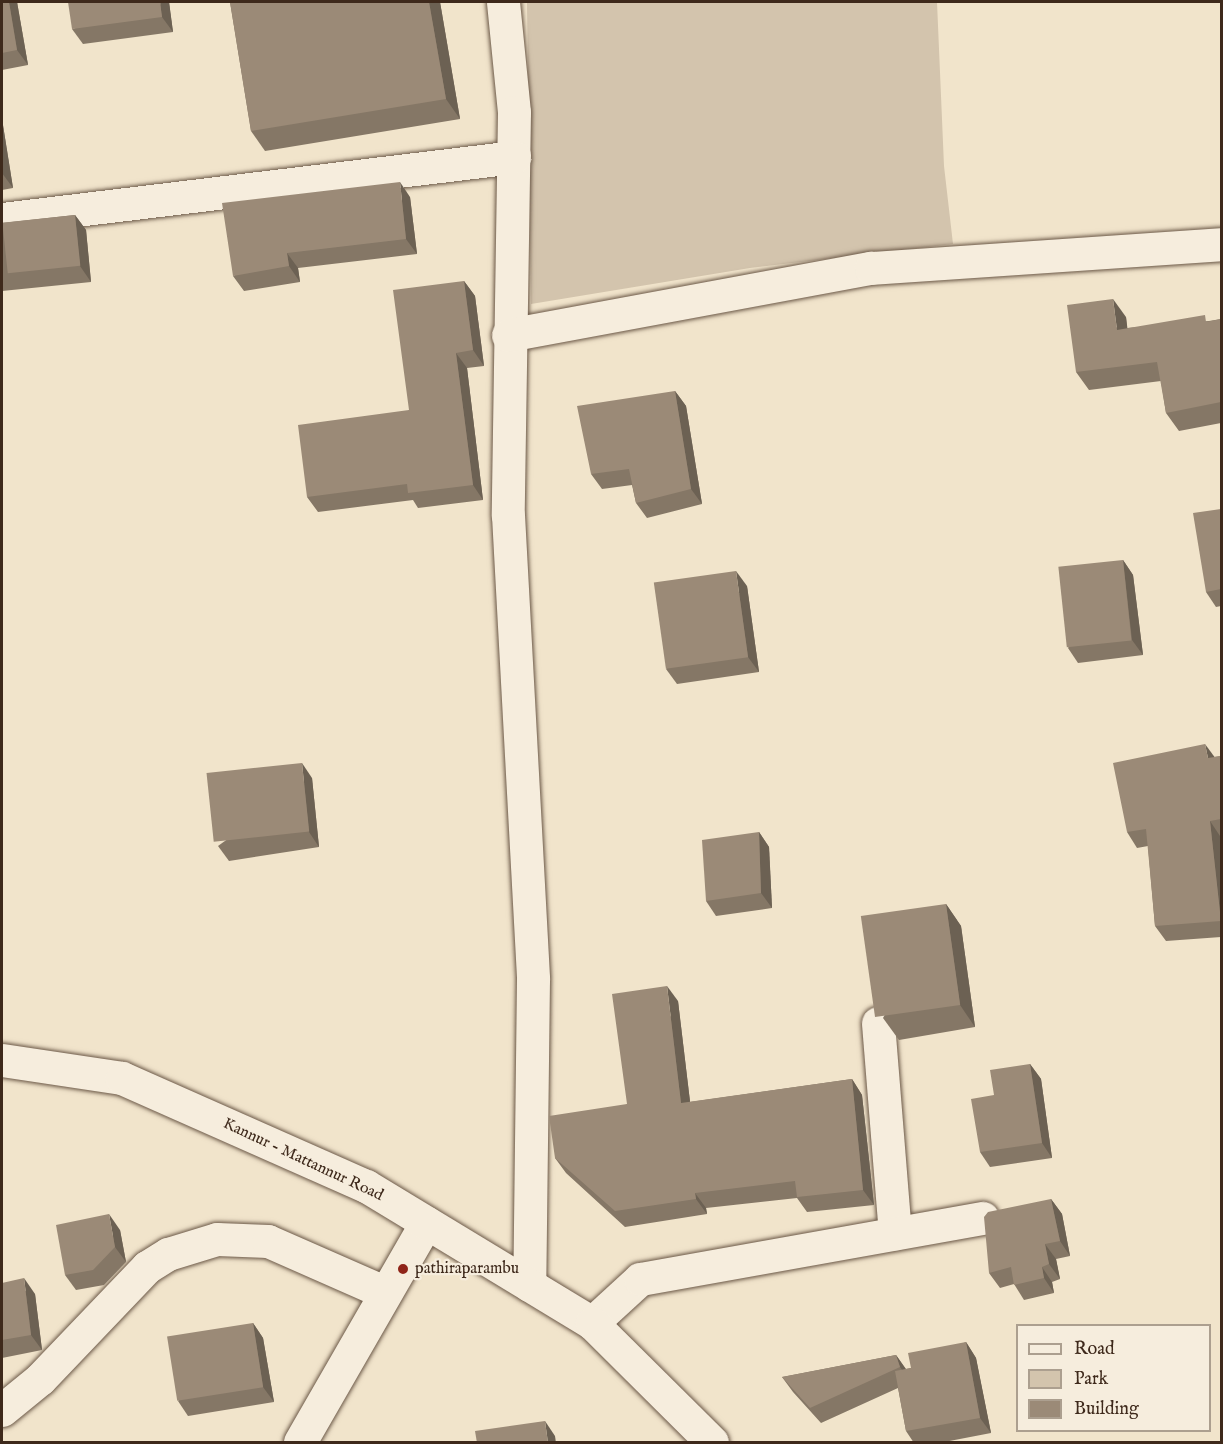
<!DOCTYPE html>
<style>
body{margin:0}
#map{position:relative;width:1223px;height:1444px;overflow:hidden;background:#f1e4cb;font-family:"IM FELL English",serif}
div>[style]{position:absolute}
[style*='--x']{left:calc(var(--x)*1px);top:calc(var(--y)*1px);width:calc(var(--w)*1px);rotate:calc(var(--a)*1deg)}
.green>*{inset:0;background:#d3c4ad}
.roads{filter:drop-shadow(0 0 2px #6b5847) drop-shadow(0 0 2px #6b5847)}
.minor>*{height:33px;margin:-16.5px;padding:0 16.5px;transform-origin:16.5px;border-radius:16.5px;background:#f6eddd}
.secondary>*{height:33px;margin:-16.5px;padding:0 16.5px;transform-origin:16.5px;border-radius:16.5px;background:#f6eddd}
.wall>*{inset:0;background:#857766}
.shaded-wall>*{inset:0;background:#6c6153}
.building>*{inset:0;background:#9b8a77;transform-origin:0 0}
.dots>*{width:16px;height:16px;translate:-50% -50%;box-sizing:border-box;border:3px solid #f6eddd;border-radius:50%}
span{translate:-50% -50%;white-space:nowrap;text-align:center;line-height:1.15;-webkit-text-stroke:4.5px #f6eddd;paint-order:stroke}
.street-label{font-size:16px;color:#3e291b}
.poi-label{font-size:16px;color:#3e291b}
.left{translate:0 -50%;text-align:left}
.frame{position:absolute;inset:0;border:3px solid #3e291b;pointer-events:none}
.legend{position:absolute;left:1016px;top:1324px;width:195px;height:108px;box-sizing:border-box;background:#f6eddd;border:2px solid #ac9f8f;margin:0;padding:8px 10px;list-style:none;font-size:18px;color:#3e291b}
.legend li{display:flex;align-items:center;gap:12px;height:30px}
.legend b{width:30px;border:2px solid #ac9f8f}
</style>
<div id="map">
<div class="green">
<div style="clip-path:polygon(527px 2px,937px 2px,944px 166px,953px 244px,750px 268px,531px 304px)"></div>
</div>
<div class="roads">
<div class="minor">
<div style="--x:503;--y:2;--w:111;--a:84.3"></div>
<div style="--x:514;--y:112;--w:403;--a:90.9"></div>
<div style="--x:508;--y:515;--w:465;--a:86.9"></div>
<div style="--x:533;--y:979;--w:306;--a:90.7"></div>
<div style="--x:2;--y:219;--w:516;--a:-6.9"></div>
<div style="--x:508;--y:335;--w:369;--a:-10.5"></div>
<div style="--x:871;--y:268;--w:352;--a:-3.9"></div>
<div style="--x:878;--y:1023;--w:211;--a:85.4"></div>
<div style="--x:592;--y:1323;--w:65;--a:-42.5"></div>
<div style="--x:640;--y:1279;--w:348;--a:-10.1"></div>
<div style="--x:2;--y:1410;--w:49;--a:-39.2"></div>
<div style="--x:40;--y:1379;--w:155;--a:-46.3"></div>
<div style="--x:147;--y:1267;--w:25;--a:-32"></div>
<div style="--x:168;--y:1254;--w:51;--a:-17"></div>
<div style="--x:217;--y:1239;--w:51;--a:2.2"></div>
<div style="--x:268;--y:1241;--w:127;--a:23.7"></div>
<div style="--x:300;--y:1442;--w:253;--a:-60.1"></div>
</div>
<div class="secondary">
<div style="--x:2;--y:1060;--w:121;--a:8.5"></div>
<div style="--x:122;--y:1078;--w:267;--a:23.9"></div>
<div style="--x:366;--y:1186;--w:264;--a:31.2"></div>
<div style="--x:592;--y:1323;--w:169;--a:44.8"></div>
</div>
</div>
<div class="wall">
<div style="clip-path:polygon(2px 2px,17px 2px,28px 65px,2px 70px)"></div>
<div style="clip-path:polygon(169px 2px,173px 32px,83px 44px,72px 29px)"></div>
<div style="clip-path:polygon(230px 2px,440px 2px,460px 119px,265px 151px,251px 131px)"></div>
<div style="clip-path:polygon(2px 119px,13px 188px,2px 190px)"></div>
<div style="clip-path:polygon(410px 197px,417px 254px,298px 268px,300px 282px,244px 291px,233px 276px)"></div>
<div style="clip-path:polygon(75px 215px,86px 230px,91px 282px,2px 291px,2px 223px)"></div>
<div style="clip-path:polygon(464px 281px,475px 296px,484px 366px,467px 368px,483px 500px,418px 508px,413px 500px,318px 512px,307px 497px,409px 410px)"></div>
<div style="clip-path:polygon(1126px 317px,1127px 328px,1209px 321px,1221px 319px,1221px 423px,1179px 431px,1166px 413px,1161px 381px,1089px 390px,1076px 372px)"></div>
<div style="clip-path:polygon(675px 391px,686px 406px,702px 504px,647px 518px,636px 503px,632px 485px,602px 489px,591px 474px)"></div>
<div style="clip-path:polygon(1221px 509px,1221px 606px,1216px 607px,1206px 592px)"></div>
<div style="clip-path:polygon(1123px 560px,1133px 575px,1143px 655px,1078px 663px,1068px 648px)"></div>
<div style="clip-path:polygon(747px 586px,759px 672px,677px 684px,666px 669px)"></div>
<div style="clip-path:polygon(1221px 756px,1221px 836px,1220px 836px,1221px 845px,1221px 937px,1166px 941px,1155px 926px,1148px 846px,1137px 848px,1127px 832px,1214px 757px)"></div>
<div style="clip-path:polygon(312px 778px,319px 847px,229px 861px,218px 846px)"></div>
<div style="clip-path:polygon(759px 832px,769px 847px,772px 908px,716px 916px,706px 901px)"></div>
<div style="clip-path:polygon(946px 904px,961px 926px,975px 1027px,899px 1040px,883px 1018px)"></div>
<div style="clip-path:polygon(678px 1001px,690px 1102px,852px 1079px,862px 1095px,874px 1205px,807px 1212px,797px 1198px,706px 1208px,707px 1214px,625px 1227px,566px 1173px,555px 1158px,627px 1104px)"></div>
<div style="clip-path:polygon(1030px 1064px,1041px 1079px,1052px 1158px,990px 1167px,980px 1152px,994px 1095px)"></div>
<div style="clip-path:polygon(1051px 1199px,1062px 1214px,1070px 1256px,1056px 1259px,1060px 1279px,1052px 1282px,1054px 1293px,1024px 1300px,1014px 1284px,1000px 1288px,989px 1273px)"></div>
<div style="clip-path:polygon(120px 1230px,126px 1262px,104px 1285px,76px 1290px,65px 1275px)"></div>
<div style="clip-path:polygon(2px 1283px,35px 1294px,42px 1350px,2px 1358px)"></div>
<div style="clip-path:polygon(253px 1323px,263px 1338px,274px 1402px,188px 1416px,178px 1401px)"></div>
<div style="clip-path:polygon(966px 1342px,976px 1358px,991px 1433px,939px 1443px,914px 1443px,906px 1431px,898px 1388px,821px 1423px,793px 1392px,782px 1377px,896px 1355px,906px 1369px,911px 1368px)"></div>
</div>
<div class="shaded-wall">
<div style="clip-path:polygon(9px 2px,17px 2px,28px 65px,17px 50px)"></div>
<div style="clip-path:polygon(160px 2px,169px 2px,173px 32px,162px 17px)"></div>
<div style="clip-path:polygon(429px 2px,440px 2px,460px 119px,446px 99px)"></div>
<div style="clip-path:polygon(2px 119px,13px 188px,2px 173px)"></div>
<div style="clip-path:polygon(400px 182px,410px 197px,417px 254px,406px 239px)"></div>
<div style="clip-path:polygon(75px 215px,86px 230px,91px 282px,80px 266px)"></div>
<div style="clip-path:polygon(287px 253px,298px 268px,300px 282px,289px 266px)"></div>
<div style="clip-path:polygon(464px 281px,475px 296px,484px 366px,473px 350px)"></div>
<div style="clip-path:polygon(1113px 299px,1126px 317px,1130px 349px,1117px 330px)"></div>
<div style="clip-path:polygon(456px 353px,467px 368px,483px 500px,473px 485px)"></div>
<div style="clip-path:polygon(675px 391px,686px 406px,702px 504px,691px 489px)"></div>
<div style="clip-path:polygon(1123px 560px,1133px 575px,1143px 655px,1132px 640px)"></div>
<div style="clip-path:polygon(736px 571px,747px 586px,759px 672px,748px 657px)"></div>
<div style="clip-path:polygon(1205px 744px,1216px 759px,1208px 758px)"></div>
<div style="clip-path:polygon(302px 763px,312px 778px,319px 847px,309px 832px)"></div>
<div style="clip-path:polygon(1210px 821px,1220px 836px,1221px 845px,1221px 922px)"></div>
<div style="clip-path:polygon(759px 832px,769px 847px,772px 908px,761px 893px)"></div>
<div style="clip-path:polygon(946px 904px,961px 926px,975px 1027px,960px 1005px)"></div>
<div style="clip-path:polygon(667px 986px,678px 1001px,692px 1118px,681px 1103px)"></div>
<div style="clip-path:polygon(1030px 1064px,1041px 1079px,1052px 1158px,1042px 1143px)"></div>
<div style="clip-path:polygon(852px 1079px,862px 1095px,874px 1205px,863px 1190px)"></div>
<div style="clip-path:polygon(695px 1193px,706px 1208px,707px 1214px,696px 1199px)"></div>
<div style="clip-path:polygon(1051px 1199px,1062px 1214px,1070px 1256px,1060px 1241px)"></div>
<div style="clip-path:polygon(109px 1214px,120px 1230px,126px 1262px,115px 1247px)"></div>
<div style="clip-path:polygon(1045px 1244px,1056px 1259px,1060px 1279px,1049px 1264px)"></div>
<div style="clip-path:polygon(1042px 1267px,1052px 1282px,1054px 1293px,1044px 1278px)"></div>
<div style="clip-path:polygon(24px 1278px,35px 1294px,42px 1350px,31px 1335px)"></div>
<div style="clip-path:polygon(253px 1323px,263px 1338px,274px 1402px,263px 1387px)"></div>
<div style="clip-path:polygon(966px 1342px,976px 1358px,991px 1433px,980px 1418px)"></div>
<div style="clip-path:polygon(896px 1355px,907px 1371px,911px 1382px,900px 1367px)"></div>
<div style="clip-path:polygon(545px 1421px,555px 1436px,556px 1443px,548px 1443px)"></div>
</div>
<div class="building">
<div style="clip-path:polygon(2px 2px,9px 2px,17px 50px,2px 53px)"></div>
<div style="clip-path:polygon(68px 2px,160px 2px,162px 17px,72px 29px)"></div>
<div style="clip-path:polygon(230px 2px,429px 2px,446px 99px,251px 131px)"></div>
<div style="clip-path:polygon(400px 182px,406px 239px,287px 253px,289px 266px,233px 276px,222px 203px)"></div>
<div style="left:75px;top:215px;width:51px;height:73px;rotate:84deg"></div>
<div style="clip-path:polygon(464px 281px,473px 350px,456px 353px,473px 485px,408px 493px,407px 484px,307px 497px,298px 425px,409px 410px,393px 290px)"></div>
<div style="clip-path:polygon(1113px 299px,1117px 330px,1205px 315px,1206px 322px,1221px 319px,1221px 402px,1166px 413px,1157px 362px,1076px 372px,1067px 305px)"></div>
<div style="clip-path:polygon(675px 391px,691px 489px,636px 503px,629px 469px,591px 474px,577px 406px)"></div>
<div style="clip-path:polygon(1221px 509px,1221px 589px,1206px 592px,1193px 513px)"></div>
<div style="left:1123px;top:560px;width:81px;height:65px;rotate:84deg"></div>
<div style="left:736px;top:571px;width:87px;height:83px;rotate:82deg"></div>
<div style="clip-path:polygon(1205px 744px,1208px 758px,1221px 756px,1221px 819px,1210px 821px,1221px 921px,1155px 926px,1146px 829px,1127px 832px,1113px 763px)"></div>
<div style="left:302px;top:763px;width:69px;height:96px;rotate:84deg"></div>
<div style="clip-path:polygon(759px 832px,761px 893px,706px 901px,702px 840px)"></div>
<div style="left:946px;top:904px;width:102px;height:86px;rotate:82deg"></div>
<div style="clip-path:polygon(667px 986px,681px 1103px,852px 1079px,863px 1190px,797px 1197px,795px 1181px,695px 1193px,696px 1199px,615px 1211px,555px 1158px,549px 1116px,627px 1104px,612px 994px)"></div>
<div style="clip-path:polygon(1030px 1064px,1042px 1143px,980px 1152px,971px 1099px,994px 1095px,990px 1070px)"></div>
<div style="clip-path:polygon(1051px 1199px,1060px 1241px,1045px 1244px,1049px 1264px,1042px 1267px,1044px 1278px,1014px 1285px,1011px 1267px,989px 1273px,984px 1217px,988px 1212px)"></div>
<div style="clip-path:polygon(109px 1214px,115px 1247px,93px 1270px,65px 1275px,56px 1225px)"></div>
<div style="clip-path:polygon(24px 1278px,31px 1335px,2px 1340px,2px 1283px)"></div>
<div style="left:253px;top:1323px;width:65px;height:87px;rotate:81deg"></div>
<div style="clip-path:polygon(966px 1342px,980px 1418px,906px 1431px,895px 1371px,911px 1368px,908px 1353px)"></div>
<div style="clip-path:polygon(896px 1355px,900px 1367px,810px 1408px,782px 1377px)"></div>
<div style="clip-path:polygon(545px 1421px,548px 1443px,477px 1443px,475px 1431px)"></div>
</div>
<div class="dots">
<div style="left:403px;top:1269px;background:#8f2418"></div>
</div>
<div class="street-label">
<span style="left:303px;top:1160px;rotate:25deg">Kannur - Mattannur Road</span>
</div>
<div class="poi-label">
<span class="left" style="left:415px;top:1269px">pathiraparambu</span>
</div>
<div class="frame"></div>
<ul class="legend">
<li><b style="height:8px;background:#f6eddd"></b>Road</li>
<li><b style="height:16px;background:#d3c4ad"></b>Park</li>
<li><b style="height:16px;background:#9b8a77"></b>Building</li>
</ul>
</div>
